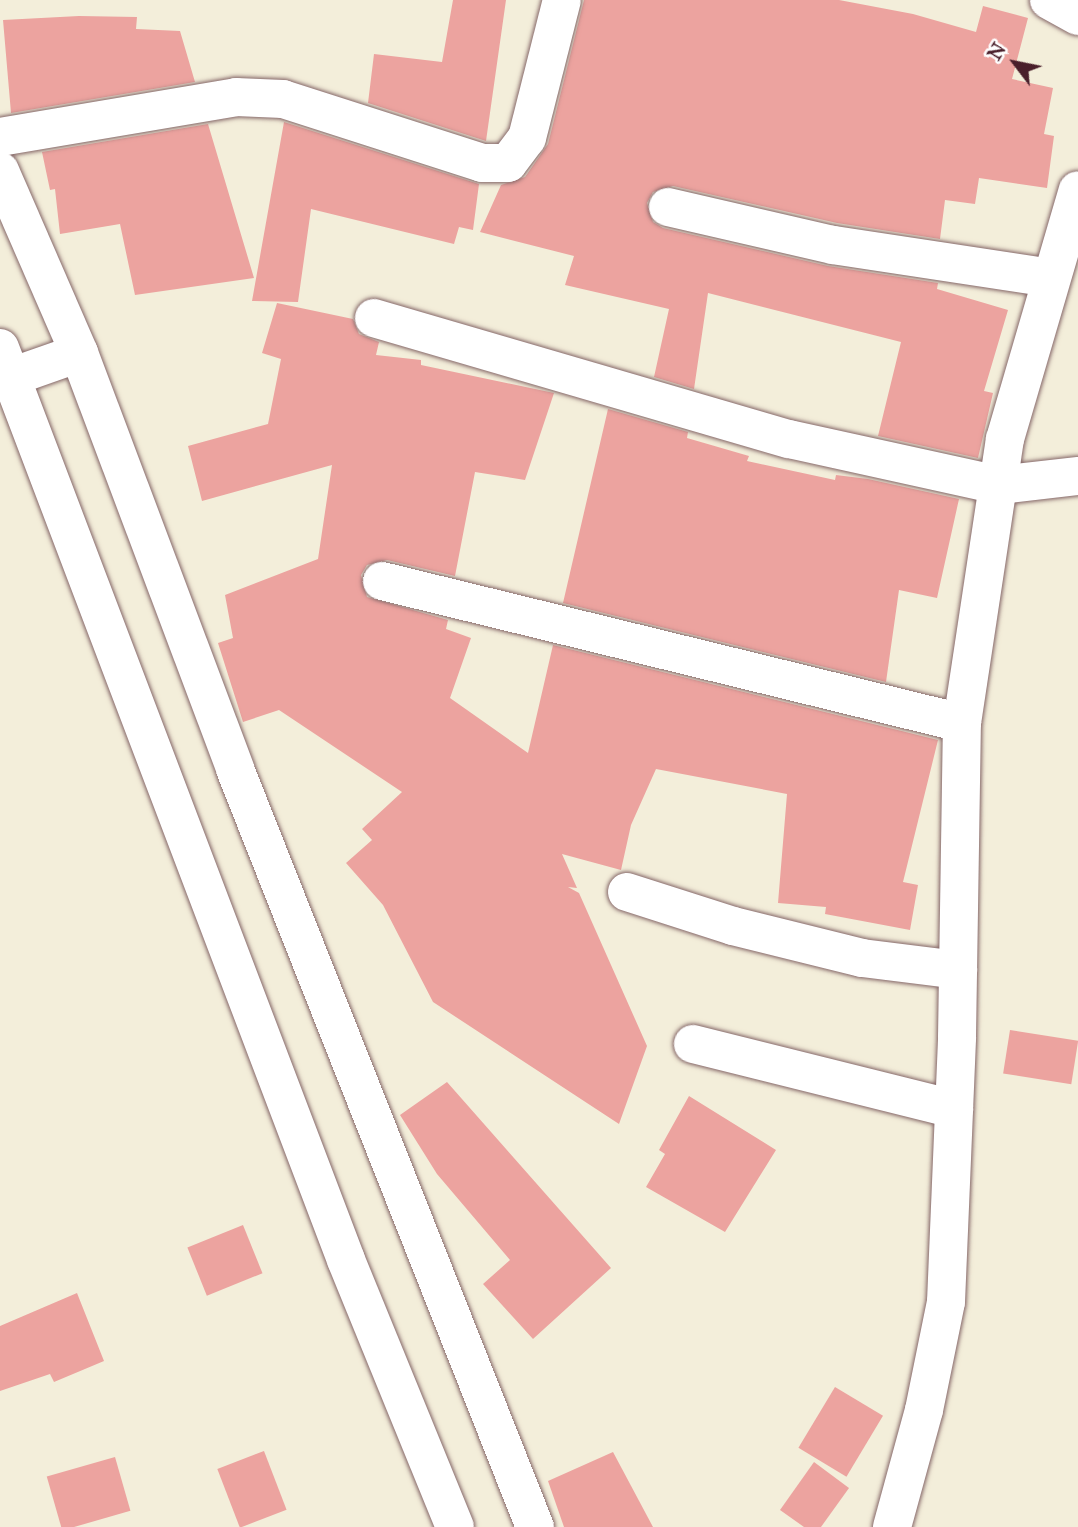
<!DOCTYPE html>
<style>
body{margin:0}
#map{position:relative;width:1078px;height:1527px;overflow:hidden;background:#f3eeda;font-family:"IM FELL Great Primer",serif}
div>[style]{position:absolute}
[style*='--x']{left:calc(var(--x)*1px);top:calc(var(--y)*1px);width:calc(var(--w)*1px);rotate:calc(var(--a)*1deg)}
.building>*{inset:0;background:#eca39f;transform-origin:0 0}
.roads{filter:drop-shadow(0 0 2px #856768) drop-shadow(0 0 2px #856768)}
.minor>*{height:38px;margin:-19px;padding:0 19px;transform-origin:19px;border-radius:19px;background:#fff}
span{translate:-50% -50%;white-space:nowrap;text-align:center;line-height:1.15;-webkit-text-stroke:7px #fff;paint-order:stroke}
.north{position:absolute;left:980px;top:28px;width:70px;height:70px;-webkit-text-stroke:5px #fff;paint-order:stroke;rotate:302deg;font-size:19px;font-weight:700;line-height:28px;text-align:center;color:#4a1f2b}
.north::after{content:'';display:block;margin:auto;width:24px;height:32px;background:#4a1f2b;clip-path:polygon(50% 0,100% 100%,50% 72%,0 100%)}
</style>
<div id="map">
<div class="building">
<div style="clip-path:polygon(453px 0,506px 0,486px 141px,368px 103px,374px 54px,442px 62px)"></div>
<div style="clip-path:polygon(584px 0,839px 0,913px 14px,976px 32px,983px 6px,1028px 18px,1012px 79px,1053px 88px,1044px 134px,1054px 136px,1047px 188px,979px 178px,975px 204px,945px 200px,940px 239px,837px 223px,673px 186px,653px 192px,647px 203px,653px 222px,663px 228px,828px 266px,938px 283px,937px 289px,1008px 310px,984px 391px,993px 393px,978px 458px,878px 436px,901px 342px,708px 293px,694px 389px,654px 377px,669px 309px,565px 285px,574px 256px,480px 232px,501px 185px,525px 177px,548px 144px)"></div>
<div style="clip-path:polygon(79px 16px,137px 17px,136px 29px,180px 31px,195px 82px,11px 113px,3px 20px)"></div>
<div style="clip-path:polygon(284px 122px,479px 184px,473px 230px,459px 227px,454px 244px,311px 209px,298px 302px,252px 301px)"></div>
<div style="clip-path:polygon(208px 124px,254px 278px,135px 295px,120px 224px,60px 234px,55px 189px,50px 190px,42px 152px)"></div>
<div style="clip-path:polygon(277px 303px,353px 319px,359px 334px,379px 342px,376px 355px,421px 360px,421px 365px,554px 393px,525px 480px,475px 472px,455px 576px,387px 560px,367px 565px,361px 575px,367px 597px,448px 620px,446px 629px,471px 638px,450px 698px,528px 753px,553px 645px,938px 740px,903px 882px,918px 885px,910px 930px,825px 914px,826px 907px,778px 903px,787px 794px,656px 769px,631px 825px,621px 870px,562px 854px,577px 888px,568px 887px,579px 893px,647px 1046px,619px 1124px,433px 1002px,383px 905px,346px 863px,372px 840px,362px 829px,402px 792px,279px 710px,243px 722px,218px 643px,233px 638px,225px 595px,318px 559px,332px 465px,202px 501px,188px 446px,268px 424px,281px 359px,262px 353px)"></div>
<div style="clip-path:polygon(608px 409px,688px 432px,687px 438px,749px 456px,747px 461px,835px 480px,836px 475px,868px 479px,959px 499px,937px 598px,899px 590px,886px 682px,563px 603px)"></div>
<div style="left:1010px;top:1030px;width:69px;height:44px;rotate:9deg"></div>
<div style="clip-path:polygon(447px 1082px,611px 1268px,533px 1339px,483px 1284px,510px 1260px,437px 1174px,400px 1115px)"></div>
<div style="clip-path:polygon(689px 1096px,776px 1150px,725px 1232px,646px 1187px,665px 1154px,659px 1150px)"></div>
<div style="left:243px;top:1225px;width:52px;height:60px;rotate:68deg"></div>
<div style="clip-path:polygon(77px 1293px,104px 1361px,54px 1382px,50px 1374px,0 1391px,0 1326px)"></div>
<div style="left:835px;top:1387px;width:56px;height:71px;rotate:31deg"></div>
<div style="left:264px;top:1451px;width:63px;height:50px;rotate:69deg"></div>
<div style="clip-path:polygon(613px 1452px,653px 1527px,564px 1527px,548px 1481px)"></div>
<div style="left:115px;top:1457px;width:56px;height:71px;rotate:74deg"></div>
<div style="clip-path:polygon(814px 1462px,849px 1488px,821px 1527px,804px 1527px,780px 1510px)"></div>
</div>
<div class="roads">
<div class="minor">
<div style="--x:1049;--y:0;--w:33;--a:29"></div>
<div style="--x:0;--y:137;--w:239;--a:-9.6"></div>
<div style="--x:236;--y:97;--w:47;--a:2.4"></div>
<div style="--x:283;--y:99;--w:209;--a:17.8"></div>
<div style="--x:482;--y:163;--w:26;--a:0"></div>
<div style="--x:508;--y:163;--w:31;--a:-53"></div>
<div style="--x:527;--y:138;--w:142;--a:-75.8"></div>
<div style="--x:0;--y:171;--w:198;--a:66.5"></div>
<div style="--x:79;--y:353;--w:444;--a:69.4"></div>
<div style="--x:235;--y:769;--w:815;--a:68.41"></div>
<div style="--x:668;--y:207;--w:169;--a:13"></div>
<div style="--x:833;--y:245;--w:219;--a:8.6"></div>
<div style="--x:374;--y:318;--w:432;--a:16.3"></div>
<div style="--x:789;--y:439;--w:215;--a:12.4"></div>
<div style="--x:999;--y:485;--w:80;--a:-6.5"></div>
<div style="--x:0;--y:348;--w:975;--a:69.22"></div>
<div style="--x:346;--y:1260;--w:288;--a:67.8"></div>
<div style="--x:11;--y:377;--w:72;--a:-19.4"></div>
<div style="--x:382;--y:581;--w:597;--a:13.76"></div>
<div style="--x:627;--y:892;--w:111;--a:17.8"></div>
<div style="--x:733;--y:926;--w:133;--a:13.9"></div>
<div style="--x:862;--y:958;--w:97;--a:7.1"></div>
<div style="--x:693;--y:1044;--w:269;--a:14"></div>
<div style="--x:892;--y:1527;--w:121;--a:-74.7"></div>
<div style="--x:924;--y:1410;--w:110;--a:-78.5"></div>
<div style="--x:946;--y:1302;--w:265;--a:-87.6"></div>
<div style="--x:957;--y:1037;--w:314;--a:-89.1"></div>
<div style="--x:962;--y:723;--w:287;--a:-81.4"></div>
<div style="--x:1005;--y:439;--w:259;--a:-73.7"></div>
</div>
</div>
<div class="north">N</div>
</div>
